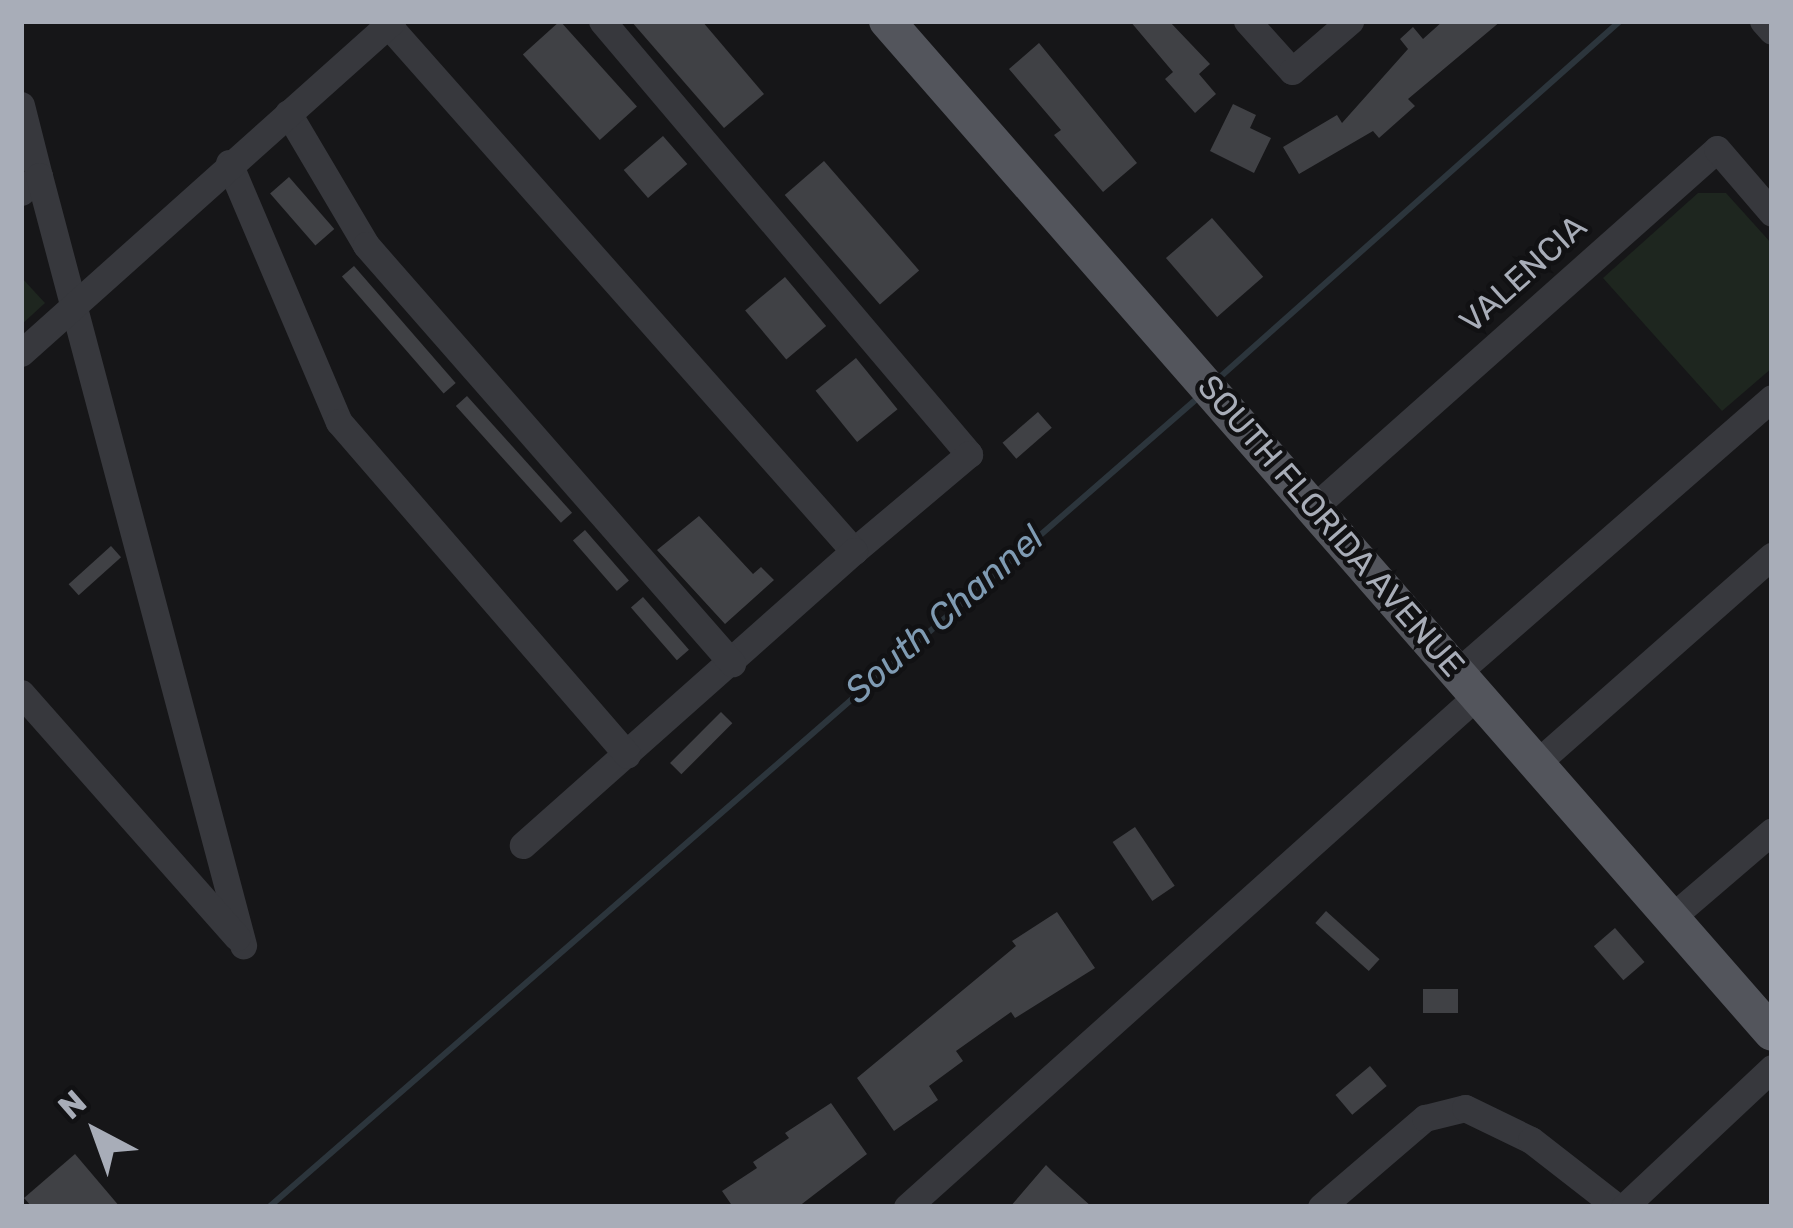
<!DOCTYPE html>
<style>
body{margin:0}
#map{position:relative;width:1793px;height:1228px;overflow:hidden;background:#161618;font-family:Rubik,sans-serif}
div>[style]{position:absolute}
[style*='--x']{left:calc(var(--x)*1px);top:calc(var(--y)*1px);width:calc(var(--w)*1px);rotate:calc(var(--a)*1deg)}
.green>*{inset:0;background:#1e261f}
.stream>*{height:6px;margin:-3px;padding:0 3px;transform-origin:3px;border-radius:3px;background:#2c353c}
.building>*{inset:0;background:#404145;transform-origin:0 0}
.minor>*{height:27px;margin:-13.5px;padding:0 13.5px;transform-origin:13.5px;border-radius:13.5px;background:#37383d}
.major>*{height:36px;margin:-18px;padding:0 18px;transform-origin:18px;border-radius:18px;background:#53555c}
span{translate:-50% -50%;white-space:nowrap;text-align:center;line-height:1.15;-webkit-text-stroke:9px #111113;paint-order:stroke}
.street-label{font-size:33px;color:#a8adb8}
.water-label{font-size:36px;color:#7f9bb3;font-style:italic}
.frame{position:absolute;inset:0;border:24px solid #a8adb8;pointer-events:none}
.north{position:absolute;left:36px;top:1072px;width:120px;height:120px;-webkit-text-stroke:9px #111113;paint-order:stroke;rotate:319deg;font-size:33px;font-weight:700;line-height:48px;text-align:center;color:#a8adb8}
.north::after{content:'';display:block;margin:auto;width:42px;height:54px;background:#a8adb8;clip-path:polygon(50% 0,100% 100%,50% 72%,0 100%)}
</style>
<div id="map">
<div class="green">
<div style="clip-path:polygon(1698px 193px,1726px 193px,1772px 244px,1772px 368px,1722px 411px,1603px 278px)"></div>
<div style="clip-path:polygon(21px 277px,45px 303px,21px 325px)"></div>
</div>
<div class="stream">
<div style="--x:1219;--y:378;--w:537;--a:-41.68"></div>
<div style="--x:269;--y:1207;--w:1236;--a:-41.06"></div>
</div>
<div class="building">
<div style="left:560px;top:21px;width:115px;height:50px;rotate:48deg"></div>
<div style="clip-path:polygon(631px 21px,702px 21px,764px 94px,724px 128px)"></div>
<div style="clip-path:polygon(1130px 21px,1169px 21px,1210px 64px,1199px 74px,1216px 94px,1195px 113px,1165px 79px,1173px 72px)"></div>
<div style="clip-path:polygon(1443px 21px,1501px 21px,1408px 99px,1415px 106px,1379px 138px,1373px 131px,1299px 174px,1283px 147px,1337px 115px,1342px 123px,1408px 49px,1400px 39px,1413px 27px,1423px 39px)"></div>
<div style="clip-path:polygon(1039px 43px,1137px 163px,1103px 192px,1054px 135px,1061px 130px,1009px 69px)"></div>
<div style="clip-path:polygon(1233px 104px,1256px 115px,1250px 128px,1271px 138px,1254px 173px,1210px 151px)"></div>
<div style="left:663px;top:136px;width:37px;height:52px;rotate:49deg"></div>
<div style="left:824px;top:161px;width:145px;height:52px;rotate:49deg"></div>
<div style="left:289px;top:177px;width:69px;height:25px;rotate:49deg"></div>
<div style="left:1212px;top:218px;width:78px;height:61px;rotate:49deg"></div>
<div style="left:354px;top:266px;width:155px;height:16px;rotate:49deg"></div>
<div style="left:785px;top:277px;width:64px;height:52px;rotate:50deg"></div>
<div style="left:856px;top:358px;width:66px;height:52px;rotate:51deg"></div>
<div style="left:467px;top:396px;width:157px;height:15px;rotate:48deg"></div>
<div style="left:1038px;top:412px;width:21px;height:47px;rotate:49deg"></div>
<div style="clip-path:polygon(699px 516px,753px 574px,761px 567px,774px 580px,725px 624px,657px 550px)"></div>
<div style="left:585px;top:530px;width:67px;height:16px;rotate:49deg"></div>
<div style="left:111px;top:546px;width:15px;height:57px;rotate:48deg"></div>
<div style="left:643px;top:597px;width:70px;height:16px;rotate:49deg"></div>
<div style="left:721px;top:712px;width:16px;height:72px;rotate:45deg"></div>
<div style="left:1135px;top:827px;width:71px;height:27px;rotate:56deg"></div>
<div style="left:1326px;top:911px;width:72px;height:16px;rotate:42deg"></div>
<div style="clip-path:polygon(1057px 912px,1095px 968px,1015px 1018px,1011px 1012px,956px 1051px,963px 1061px,929px 1086px,938px 1100px,894px 1131px,857px 1078px,1016px 946px,1012px 941px)"></div>
<div style="left:1615px;top:928px;width:45px;height:28px;rotate:49deg"></div>
<div style="left:1423px;top:989px;width:35px;height:24px"></div>
<div style="left:1370px;top:1066px;width:26px;height:45px;rotate:50deg"></div>
<div style="clip-path:polygon(831px 1103px,867px 1154px,798px 1207px,733px 1207px,722px 1191px,757px 1168px,753px 1162px,789px 1138px,785px 1133px)"></div>
<div style="clip-path:polygon(75px 1154px,120px 1207px,32px 1207px,24px 1198px)"></div>
<div style="clip-path:polygon(1046px 1165px,1053px 1172px,1092px 1207px,1010px 1207px)"></div>
</div>
<div class="minor">
<div style="--x:602;--y:21;--w:568;--a:49.72"></div>
<div style="--x:969;--y:454;--w:150;--a:139.9"></div>
<div style="--x:1247;--y:21;--w:67;--a:48"></div>
<div style="--x:1292;--y:71;--w:77;--a:-40.8"></div>
<div style="--x:1763;--y:21;--w:13;--a:48"></div>
<div style="--x:388;--y:25;--w:703;--a:48.46"></div>
<div style="--x:854;--y:551;--w:443;--a:138.4"></div>
<div style="--x:21;--y:105;--w:73;--a:75.8"></div>
<div style="--x:39;--y:176;--w:24;--a:138"></div>
<div style="--x:288;--y:113;--w:153;--a:59.4"></div>
<div style="--x:366;--y:245;--w:556;--a:48.79"></div>
<div style="--x:229;--y:163;--w:281;--a:67"></div>
<div style="--x:339;--y:422;--w:440;--a:49.1"></div>
<div style="--x:39;--y:176;--w:796;--a:75.14"></div>
<div style="--x:21;--y:353;--w:498;--a:-41.8"></div>
<div style="--x:1313;--y:508;--w:540;--a:-41.62"></div>
<div style="--x:1717;--y:149;--w:84;--a:49.3"></div>
<div style="--x:1459;--y:671;--w:415;--a:-41.1"></div>
<div style="--x:21;--y:693;--w:326;--a:48.5"></div>
<div style="--x:1538;--y:762;--w:312;--a:-41.4"></div>
<div style="--x:1673;--y:916;--w:130;--a:-40.6"></div>
<div style="--x:907;--y:1207;--w:768;--a:-41.89"></div>
<div style="--x:1321;--y:1207;--w:137;--a:-40.6"></div>
<div style="--x:1425;--y:1118;--w:41;--a:-14"></div>
<div style="--x:1465;--y:1108;--w:73;--a:25.9"></div>
<div style="--x:1531;--y:1140;--w:109;--a:37.9"></div>
<div style="--x:1624;--y:1207;--w:203;--a:-43.2"></div>
</div>
<div class="major">
<div style="--x:887;--y:21;--w:1344;--a:48.83"></div>
</div>
<div class="street-label">
<span style="left:1523px;top:274px;rotate:-42deg">VALENCIA</span>
<span style="left:1331px;top:526px;rotate:49deg">SOUTH FLORIDA AVENUE</span>
</div>
<div class="water-label">
<span style="left:944px;top:614px;rotate:-41deg">South Channel</span>
</div>
<div class="frame"></div>
<div class="north">N</div>
</div>
